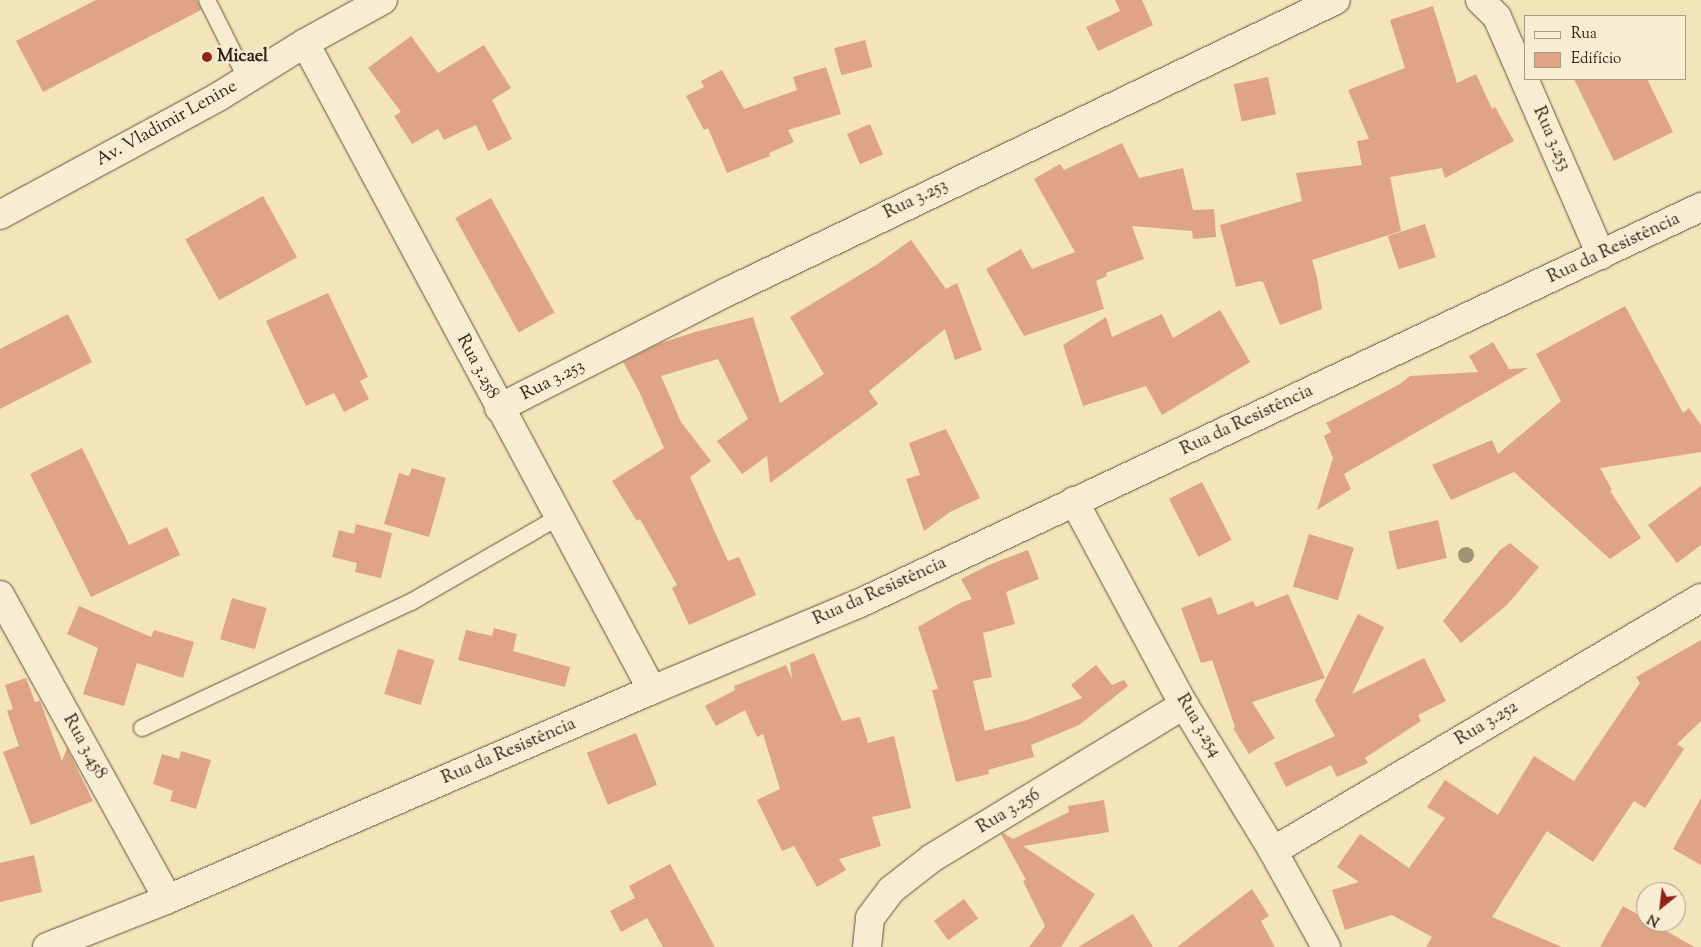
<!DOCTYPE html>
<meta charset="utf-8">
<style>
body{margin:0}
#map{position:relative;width:1701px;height:947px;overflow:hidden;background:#f4e4b9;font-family:"Sorts Mill Goudy",serif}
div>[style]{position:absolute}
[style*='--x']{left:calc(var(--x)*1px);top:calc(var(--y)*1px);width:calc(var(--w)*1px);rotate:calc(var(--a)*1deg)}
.building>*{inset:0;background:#dfa485;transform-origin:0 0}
.roads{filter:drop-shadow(0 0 1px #60533f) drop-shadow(0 0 1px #60533f)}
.lane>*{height:16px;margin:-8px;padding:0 8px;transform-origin:8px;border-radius:8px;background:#f8edd2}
.street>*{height:28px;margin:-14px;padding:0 14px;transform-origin:14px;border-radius:14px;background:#f8edd2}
.secondary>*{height:28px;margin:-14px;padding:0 14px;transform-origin:14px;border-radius:14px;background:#f8edd2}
.trees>*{width:16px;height:16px;margin:-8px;border-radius:50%;background:#9e9474}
.dots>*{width:14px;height:14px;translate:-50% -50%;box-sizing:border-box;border:2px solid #f8edd2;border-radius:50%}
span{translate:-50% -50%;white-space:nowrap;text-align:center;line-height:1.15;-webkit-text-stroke:5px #f8edd2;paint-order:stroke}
.poi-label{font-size:18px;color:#2e2316;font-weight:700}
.left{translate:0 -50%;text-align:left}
.street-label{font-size:18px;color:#2e2316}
.legend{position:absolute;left:1524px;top:15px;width:162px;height:65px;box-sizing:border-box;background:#f8edd2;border:1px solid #a79c87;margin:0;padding:6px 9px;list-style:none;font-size:15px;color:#2e2316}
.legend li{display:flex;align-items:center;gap:10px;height:25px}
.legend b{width:25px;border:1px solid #a79c87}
.north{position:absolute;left:1636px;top:882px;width:50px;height:50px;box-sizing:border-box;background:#f8edd2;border:1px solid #a79c87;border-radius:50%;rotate:209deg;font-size:14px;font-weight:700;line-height:20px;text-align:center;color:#2e2316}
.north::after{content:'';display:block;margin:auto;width:18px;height:22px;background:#8f2418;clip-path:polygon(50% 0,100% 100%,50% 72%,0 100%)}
</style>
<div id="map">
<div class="building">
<div style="clip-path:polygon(96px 0,197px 0,201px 10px,43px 92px,16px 41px)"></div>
<div style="clip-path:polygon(1115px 0,1142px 0,1153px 25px,1098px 51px,1086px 27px,1120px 11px)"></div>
<div style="clip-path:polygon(1433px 6px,1457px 83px,1476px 74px,1492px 109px,1495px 107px,1514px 141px,1445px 178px,1442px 168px,1390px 177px,1401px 231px,1312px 260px,1317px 277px,1322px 309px,1280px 325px,1263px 282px,1260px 281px,1236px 287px,1220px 225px,1302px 201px,1296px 173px,1362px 165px,1357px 141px,1369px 139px,1348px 90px,1405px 68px,1390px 20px)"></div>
<div style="clip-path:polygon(411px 36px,438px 73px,484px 45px,511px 88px,492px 100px,512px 139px,488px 151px,476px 125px,444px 140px,438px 129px,412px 144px,394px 116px,401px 112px,368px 68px)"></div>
<div style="left:865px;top:40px;width:28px;height:32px;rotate:75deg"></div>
<div style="clip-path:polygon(826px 67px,841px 114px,788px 130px,794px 142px,769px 153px,770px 156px,727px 173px,708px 128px,704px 130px,686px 96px,704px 87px,701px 81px,722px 70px,744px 109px,797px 90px,793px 77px)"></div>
<div style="left:1268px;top:77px;width:38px;height:35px;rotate:78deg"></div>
<div style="clip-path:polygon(1574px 79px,1647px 79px,1673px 132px,1614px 161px)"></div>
<div style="left:870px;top:124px;width:33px;height:25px;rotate:67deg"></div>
<div style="clip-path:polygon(1122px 143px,1139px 178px,1183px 168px,1193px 210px,1214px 209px,1216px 237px,1193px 239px,1192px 231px,1132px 226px,1144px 259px,1106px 273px,1107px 276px,1096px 281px,1104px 309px,1024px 336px,986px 269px,1021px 249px,1032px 269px,1075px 252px,1034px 179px,1060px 164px,1064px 170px)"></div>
<div style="left:263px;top:196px;width:70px;height:89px;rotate:61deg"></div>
<div style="left:491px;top:198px;width:131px;height:41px;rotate:61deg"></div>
<div style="left:1425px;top:224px;width:35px;height:39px;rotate:72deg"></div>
<div style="clip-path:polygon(911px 240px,946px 289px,957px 283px,982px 350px,955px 360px,945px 329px,869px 391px,878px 404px,770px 483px,767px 456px,742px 474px,717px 441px,748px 419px,718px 359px,661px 376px,681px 422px,711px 461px,690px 477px,728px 561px,739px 557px,756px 595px,689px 625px,672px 588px,677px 585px,640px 519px,637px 521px,612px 481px,664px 448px,638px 389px,623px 362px,658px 344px,695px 332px,753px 317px,780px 403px,824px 374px,790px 317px,876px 265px)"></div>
<div style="clip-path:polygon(328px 293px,368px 377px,360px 381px,369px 399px,344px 412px,334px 393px,306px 406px,266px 321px)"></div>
<div style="clip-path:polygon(1625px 306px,1683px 413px,1689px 408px,1701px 425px,1701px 452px,1600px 468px,1612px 490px,1610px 491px,1641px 538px,1610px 559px,1514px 472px,1451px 500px,1432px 465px,1492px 440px,1498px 454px,1561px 401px,1536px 354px)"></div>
<div style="clip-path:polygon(1220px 310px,1250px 362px,1162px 415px,1146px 386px,1083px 406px,1063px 345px,1106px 317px,1112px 337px,1162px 314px,1173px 338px)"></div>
<div style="clip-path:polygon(68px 314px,92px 362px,0 409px,0 349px)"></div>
<div style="clip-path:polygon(1493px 342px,1509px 369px,1528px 368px,1344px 474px,1351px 489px,1317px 510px,1333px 458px,1324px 436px,1331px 432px,1326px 423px,1400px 384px,1410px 376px,1478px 372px,1469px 356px)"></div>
<div style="clip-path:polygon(946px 429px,980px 498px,950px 512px,924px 531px,906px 479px,920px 475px,909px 443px)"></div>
<div style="clip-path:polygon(82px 448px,129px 545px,167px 527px,180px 555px,91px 597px,30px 474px)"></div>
<div style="clip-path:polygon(412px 468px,446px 478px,429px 537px,384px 524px,399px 473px,409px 476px)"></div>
<div style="left:1202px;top:482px;width:65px;height:37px;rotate:63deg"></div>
<div style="clip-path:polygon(1701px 486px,1701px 545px,1677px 563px,1648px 525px)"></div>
<div style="left:1438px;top:520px;width:39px;height:51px;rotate:77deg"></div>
<div style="clip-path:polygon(356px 524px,392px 533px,381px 578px,355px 572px,357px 563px,332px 557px,339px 530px,354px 534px)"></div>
<div style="left:1309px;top:534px;width:47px;height:55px;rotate:17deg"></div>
<div style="clip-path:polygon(1510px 543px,1539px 567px,1507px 605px,1461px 643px,1443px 621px,1500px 550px)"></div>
<div style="clip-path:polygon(1028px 550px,1039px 579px,1006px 592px,1015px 624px,983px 633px,992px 677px,973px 681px,985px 731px,1027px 720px,1082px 698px,1071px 685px,1096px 665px,1112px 685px,1124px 680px,1128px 686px,1079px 725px,1031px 745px,1034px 757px,988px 770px,989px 774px,956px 782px,932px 690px,938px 689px,918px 627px,962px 602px,972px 599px,961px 579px,991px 564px)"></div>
<div style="clip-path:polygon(1288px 594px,1325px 678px,1252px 702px,1275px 738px,1249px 754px,1233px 728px,1235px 727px,1212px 660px,1201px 663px,1181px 608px,1211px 597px,1218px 615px,1253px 601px,1256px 607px)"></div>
<div style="left:232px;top:598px;width:36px;height:43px;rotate:16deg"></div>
<div style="clip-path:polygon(79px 606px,151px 637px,154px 630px,194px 642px,183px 678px,137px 663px,124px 706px,83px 694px,98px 648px,67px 634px)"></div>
<div style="clip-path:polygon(1358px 614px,1384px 627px,1352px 694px,1424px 658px,1446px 701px,1418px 715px,1421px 721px,1365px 758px,1368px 763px,1337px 777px,1331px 765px,1286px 787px,1274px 763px,1335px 736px,1315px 701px)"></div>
<div style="clip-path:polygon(494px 628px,517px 634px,513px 651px,570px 667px,565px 687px,458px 660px,466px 630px,492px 636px)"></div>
<div style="clip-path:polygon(1701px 640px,1701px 721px,1677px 744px,1684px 749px,1645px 808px,1634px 801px,1593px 862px,1547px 831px,1492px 917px,1562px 947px,1426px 947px,1432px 937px,1392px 915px,1345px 930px,1332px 890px,1359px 882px,1337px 867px,1360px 834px,1409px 868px,1445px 818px,1427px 807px,1445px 780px,1498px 815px,1534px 756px,1574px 781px,1640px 683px,1636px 677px)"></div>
<div style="left:398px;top:649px;width:38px;height:47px;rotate:17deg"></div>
<div style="clip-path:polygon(814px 653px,842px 721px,860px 717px,868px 743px,894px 736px,911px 808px,872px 817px,881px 846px,839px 859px,846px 870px,817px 887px,794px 846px,782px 851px,757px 800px,780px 789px,763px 734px,757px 737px,745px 710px,716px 726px,705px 706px,735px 690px,734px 686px,786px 665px,792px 679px,790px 663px)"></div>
<div style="clip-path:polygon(26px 678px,35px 702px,40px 701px,62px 761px,67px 748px,93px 801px,31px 825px,3px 752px,19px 746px,7px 711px,13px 709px,5px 685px)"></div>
<div style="left:636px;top:733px;width:56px;height:53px;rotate:68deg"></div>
<div style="clip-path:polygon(181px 751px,211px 760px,196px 809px,170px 801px,173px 791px,153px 784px,162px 754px,179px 759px)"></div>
<div style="clip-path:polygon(1701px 798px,1701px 865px,1673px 849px)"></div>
<div style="clip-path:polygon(1104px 800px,1109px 832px,1023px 846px,1095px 894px,1061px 947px,1029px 947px,1045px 926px,1023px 881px,1026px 880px,1001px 834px,1003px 833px,1013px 839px,1069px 812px,1068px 806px)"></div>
<div style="clip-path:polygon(34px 855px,42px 892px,0 902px,0 863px)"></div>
<div style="clip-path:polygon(670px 864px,715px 947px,663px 947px,647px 918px,621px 932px,610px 911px,635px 898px,629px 886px)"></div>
<div style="clip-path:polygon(1252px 889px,1269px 916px,1261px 921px,1275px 947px,1177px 947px)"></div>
<div style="left:964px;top:899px;width:24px;height:37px;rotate:54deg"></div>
<div style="clip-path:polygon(1623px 906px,1646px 919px,1646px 922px,1651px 922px,1694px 947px,1600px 947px)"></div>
<div style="clip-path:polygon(1133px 914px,1153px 947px,1078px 947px)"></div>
</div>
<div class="roads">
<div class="lane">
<div style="--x:207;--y:0;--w:89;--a:63.4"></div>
<div style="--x:142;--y:728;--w:297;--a:-25.1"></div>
<div style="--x:411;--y:602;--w:171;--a:-29.9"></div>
</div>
<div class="street">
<div style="--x:1480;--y:0;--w:24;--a:45"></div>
<div style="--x:1497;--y:17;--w:260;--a:66.4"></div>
<div style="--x:305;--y:43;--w:734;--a:61.79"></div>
<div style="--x:499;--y:408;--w:256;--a:-27"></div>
<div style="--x:727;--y:292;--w:675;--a:-25.62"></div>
<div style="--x:1074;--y:501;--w:232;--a:61.7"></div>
<div style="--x:1184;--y:705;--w:171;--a:58.6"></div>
<div style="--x:1273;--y:851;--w:110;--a:61.1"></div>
<div style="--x:0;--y:595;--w:347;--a:61.1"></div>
<div style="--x:1273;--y:851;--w:497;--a:-30.6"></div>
<div style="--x:47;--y:947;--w:130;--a:-21.6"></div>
<div style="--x:168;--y:899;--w:527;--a:-23.36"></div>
<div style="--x:652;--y:690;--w:225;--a:-22.7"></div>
<div style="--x:860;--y:603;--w:930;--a:-25.21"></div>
<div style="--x:867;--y:947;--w:29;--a:-84"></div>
<div style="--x:870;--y:918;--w:35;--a:-53"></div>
<div style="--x:891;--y:890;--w:52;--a:-38"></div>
<div style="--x:932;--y:858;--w:295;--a:-31.3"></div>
</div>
<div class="secondary">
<div style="--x:0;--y:215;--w:248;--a:-28.4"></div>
<div style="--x:218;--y:97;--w:102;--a:-31.8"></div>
<div style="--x:305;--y:43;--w:89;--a:-28.9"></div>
</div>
</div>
<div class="trees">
<div style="left:1466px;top:555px"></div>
</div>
<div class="dots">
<div style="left:207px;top:57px;background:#8f2418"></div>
</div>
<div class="poi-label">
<span class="left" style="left:217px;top:57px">Micael</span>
</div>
<div class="street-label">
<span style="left:167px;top:124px;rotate:-29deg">Av. Vladimir Lenine</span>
<span style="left:1551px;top:139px;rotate:66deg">Rua 3.253</span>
<span style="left:916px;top:200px;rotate:-26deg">Rua 3.253</span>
<span style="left:1614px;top:249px;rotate:-25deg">Rua da Resistência</span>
<span style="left:477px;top:367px;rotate:62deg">Rua 3.258</span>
<span style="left:553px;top:381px;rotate:-27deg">Rua 3.253</span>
<span style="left:1247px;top:421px;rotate:-25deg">Rua da Resistência</span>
<span style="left:880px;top:592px;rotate:-24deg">Rua da Resistência</span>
<span style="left:1487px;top:724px;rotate:-31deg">Rua 3.252</span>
<span style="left:1198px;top:726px;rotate:59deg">Rua 3.254</span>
<span style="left:84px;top:747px;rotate:61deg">Rua 3.458</span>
<span style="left:509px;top:752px;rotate:-23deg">Rua da Resistência</span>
<span style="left:1009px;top:812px;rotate:-31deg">Rua 3.256</span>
</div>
<ul class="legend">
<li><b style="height:6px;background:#f8edd2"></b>Rua</li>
<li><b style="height:14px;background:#dfa485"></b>Edifício</li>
</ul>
<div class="north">N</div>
</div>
